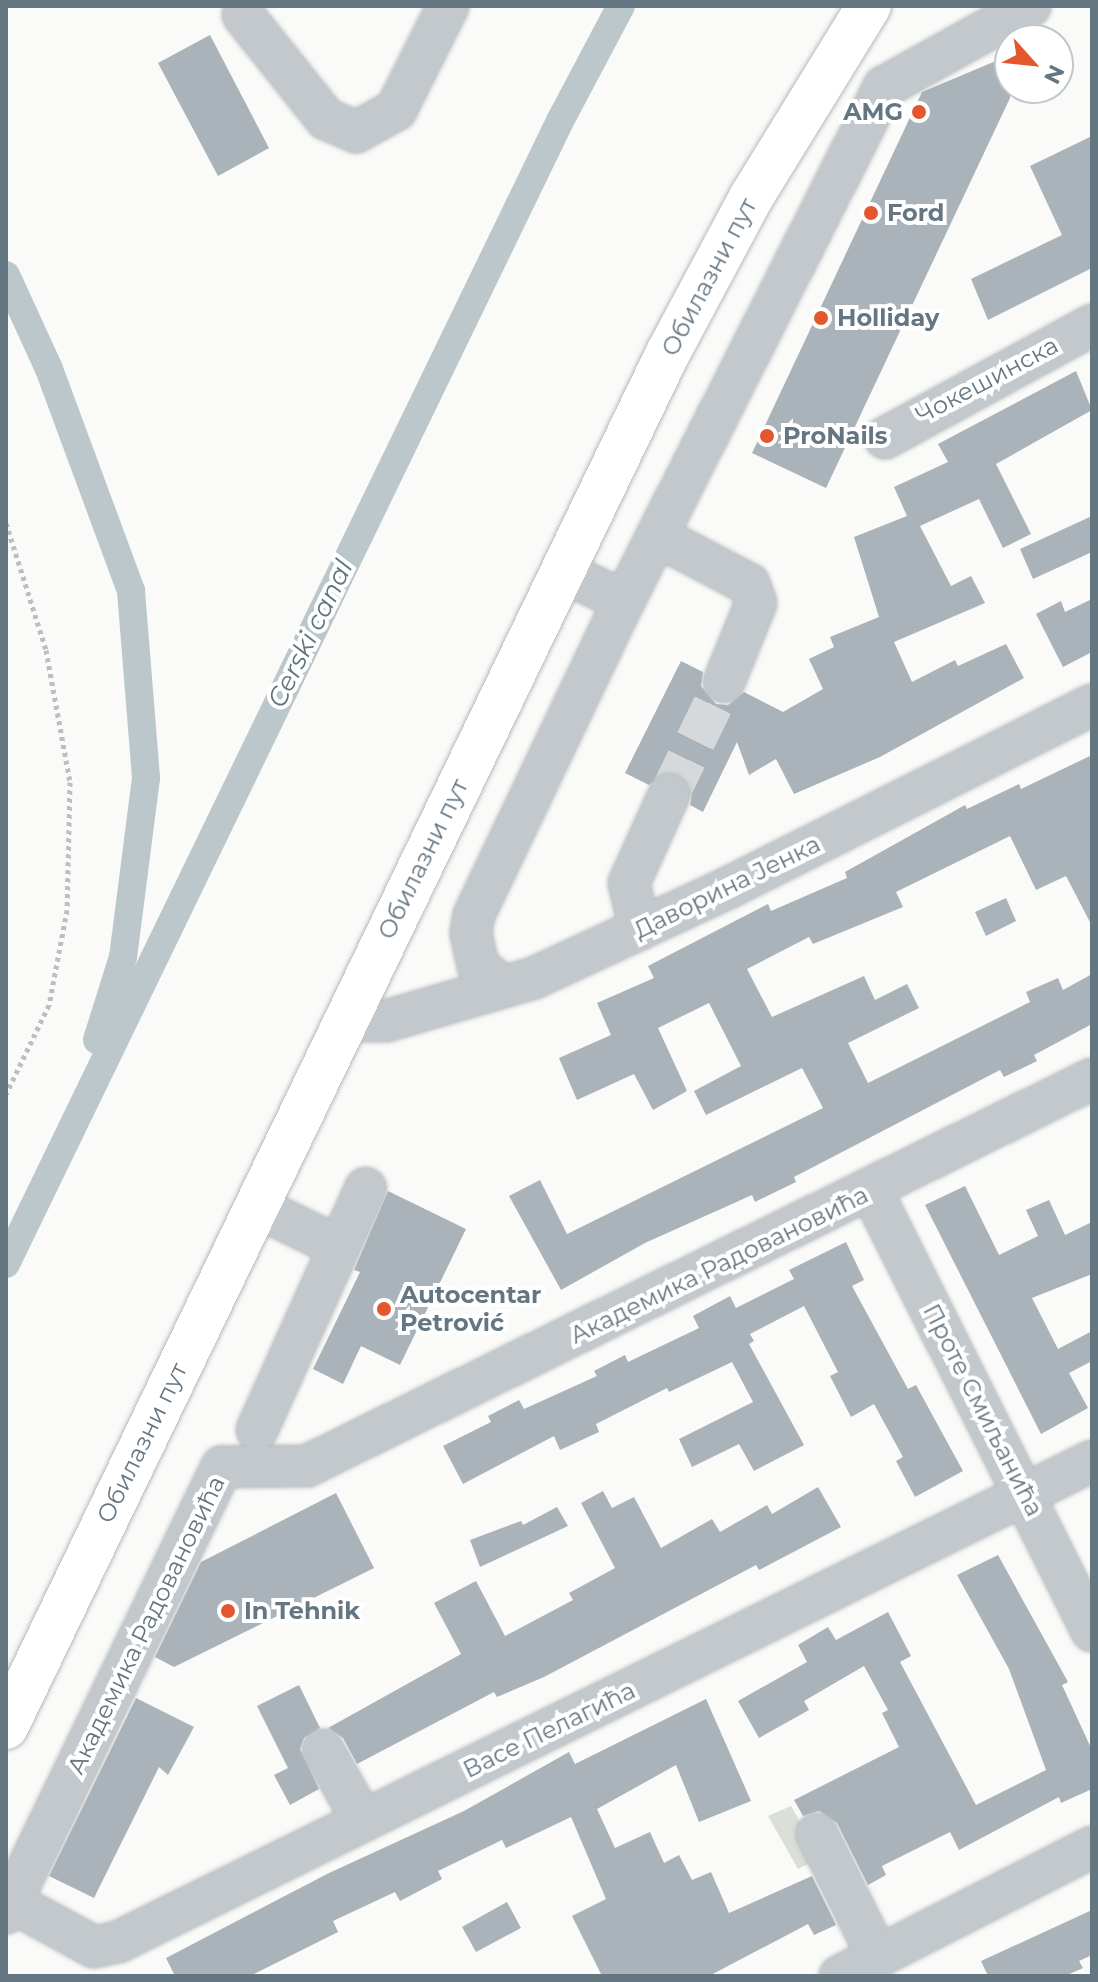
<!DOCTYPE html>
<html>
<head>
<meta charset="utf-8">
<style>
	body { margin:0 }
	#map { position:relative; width:1098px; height:1982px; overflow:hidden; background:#fafaf8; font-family:Montserrat,sans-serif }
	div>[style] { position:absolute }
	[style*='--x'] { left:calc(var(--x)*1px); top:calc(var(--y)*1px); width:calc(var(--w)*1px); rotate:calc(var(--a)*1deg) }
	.green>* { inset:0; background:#dadfd7 }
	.canal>* { height:28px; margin:-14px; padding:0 14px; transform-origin:14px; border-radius:14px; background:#bbc7cb }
	.building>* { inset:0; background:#aab3b9 }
	.minor-tunnel>* { height:40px; margin-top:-20px; transform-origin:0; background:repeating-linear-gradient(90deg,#d5d9db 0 40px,transparent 0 60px) }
	.path>* { height:5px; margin-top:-2.5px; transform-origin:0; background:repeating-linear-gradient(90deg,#bbbfc2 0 4px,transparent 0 8px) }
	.roads { filter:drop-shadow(0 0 2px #b5babe) drop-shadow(0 0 2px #b5babe) }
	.minor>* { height:40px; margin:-20px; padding:0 20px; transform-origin:20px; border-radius:20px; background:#c3c8cc }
	.major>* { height:44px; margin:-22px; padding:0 22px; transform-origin:22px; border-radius:22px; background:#fff }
	.dots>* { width:22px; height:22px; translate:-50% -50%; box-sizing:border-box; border:4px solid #fff; border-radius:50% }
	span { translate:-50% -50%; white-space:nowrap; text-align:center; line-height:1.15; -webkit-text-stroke:8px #fff; paint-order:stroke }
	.poi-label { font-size:24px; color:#657683; font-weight:700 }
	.right { translate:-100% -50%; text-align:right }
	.left { translate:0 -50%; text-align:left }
	.street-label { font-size:24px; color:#657683 }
	.water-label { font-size:26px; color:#60757c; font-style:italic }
	.frame { position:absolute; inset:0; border:8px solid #657683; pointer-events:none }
	.north { position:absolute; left:994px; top:24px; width:80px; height:80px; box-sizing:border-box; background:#fff; border:2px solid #c1c8cd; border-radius:50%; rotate:117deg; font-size:22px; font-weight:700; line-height:32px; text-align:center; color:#657683 }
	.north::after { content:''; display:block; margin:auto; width:28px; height:36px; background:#e4572e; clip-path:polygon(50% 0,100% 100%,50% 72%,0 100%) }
</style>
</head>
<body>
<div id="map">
	<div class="green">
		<i style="clip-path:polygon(791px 1806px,821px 1858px,798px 1869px,768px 1816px)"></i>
	</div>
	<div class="canal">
		<i style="--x:6;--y:275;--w:103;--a:65.4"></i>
		<i style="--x:49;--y:369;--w:237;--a:69.7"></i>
		<i style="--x:131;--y:591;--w:188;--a:85.4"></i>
		<i style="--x:146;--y:778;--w:180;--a:97.3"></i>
		<i style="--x:123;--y:957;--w:87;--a:107.4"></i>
		<i style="--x:6;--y:1264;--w:1270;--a:-64.14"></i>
		<i style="--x:560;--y:121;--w:130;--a:-62.1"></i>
	</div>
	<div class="building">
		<i style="clip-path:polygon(210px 35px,269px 148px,218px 176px,158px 63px)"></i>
		<i style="clip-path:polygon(1010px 55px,1010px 98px,826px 488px,752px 453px,922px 92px)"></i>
		<i style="clip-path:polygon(1092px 136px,1092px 268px,988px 320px,971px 279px,1062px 235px,1030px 166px)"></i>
		<i style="clip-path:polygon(1076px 371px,1092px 410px,996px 464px,1031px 534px,1003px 548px,979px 499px,920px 526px,951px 586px,971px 576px,985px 603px,894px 642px,912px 682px,955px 660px,958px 666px,1006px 644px,1024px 678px,880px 757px,794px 794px,776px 759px,749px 775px,737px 742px,703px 812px,690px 805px,692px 792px,679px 774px,666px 772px,649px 785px,625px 773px,681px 661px,703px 672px,701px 686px,716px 704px,728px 705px,744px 692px,783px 712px,823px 689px,809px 659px,834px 647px,830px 637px,879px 617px,854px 537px,907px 516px,894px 487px,948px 462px,938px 444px)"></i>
		<i style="clip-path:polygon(1092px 516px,1092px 552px,1033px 579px,1020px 549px)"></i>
		<i style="clip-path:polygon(1092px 599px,1092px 652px,1063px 667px,1036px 614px,1061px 601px,1065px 612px)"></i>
		<i style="clip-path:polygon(1092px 755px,1092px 926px,1066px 876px,1036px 890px,1010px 836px,896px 892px,903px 907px,813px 944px,809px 937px,747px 969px,772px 1017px,864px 976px,875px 1000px,907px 984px,919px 1008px,848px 1043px,868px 1083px,1030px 1002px,1026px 992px,1058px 978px,1063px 990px,1092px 974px,1092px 1024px,1034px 1055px,1037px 1061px,1004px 1077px,1000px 1070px,794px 1177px,796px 1182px,755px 1202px,752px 1195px,645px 1243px,561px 1290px,509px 1196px,540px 1180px,567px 1234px,823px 1108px,802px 1068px,706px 1115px,694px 1091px,741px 1066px,709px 1003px,658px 1028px,687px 1091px,653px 1110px,634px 1074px,577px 1100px,559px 1058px,611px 1035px,597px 1003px,654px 978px,648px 966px,768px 904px,771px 911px,847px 878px,845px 872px,965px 805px,967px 809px,1019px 784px,1021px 789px)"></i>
		<i style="clip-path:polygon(1006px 898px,1016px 921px,986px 936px,975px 912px)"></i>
		<i style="clip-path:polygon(965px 1186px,999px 1255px,1038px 1236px,1026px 1210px,1049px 1200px,1065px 1235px,1092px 1222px,1092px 1274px,1032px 1298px,1058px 1349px,1092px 1331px,1092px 1361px,1069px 1373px,1088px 1408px,1041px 1434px,925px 1205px)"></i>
		<i style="clip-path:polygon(388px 1191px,466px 1229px,400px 1365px,361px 1346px,343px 1384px,313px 1369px,360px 1272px,354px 1270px)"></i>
		<i style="clip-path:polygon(846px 1242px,864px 1280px,852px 1286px,908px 1389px,916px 1385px,963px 1471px,915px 1497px,896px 1461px,903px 1457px,874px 1404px,851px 1417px,830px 1376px,838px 1372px,804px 1306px,750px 1334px,754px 1341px,749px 1344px,804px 1445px,754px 1471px,739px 1444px,692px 1467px,679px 1439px,753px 1402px,732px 1362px,669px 1392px,667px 1388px,596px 1424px,599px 1432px,560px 1450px,554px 1436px,463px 1484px,443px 1446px,491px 1422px,488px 1416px,519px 1400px,524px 1409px,597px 1376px,594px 1371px,625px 1355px,628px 1362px,699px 1328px,693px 1316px,730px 1296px,736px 1308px,794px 1279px,789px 1270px)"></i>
		<i style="clip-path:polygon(818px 1487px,841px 1527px,759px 1570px,756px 1565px,544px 1677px,497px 1697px,494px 1692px,357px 1764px,343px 1738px,328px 1728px,461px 1654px,434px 1603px,476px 1581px,505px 1636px,573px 1600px,569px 1593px,615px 1568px,581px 1503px,603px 1491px,612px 1508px,634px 1497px,661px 1548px,712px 1519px,720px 1532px,767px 1505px,772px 1514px)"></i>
		<i style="clip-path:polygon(336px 1493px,374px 1568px,174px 1667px,155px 1657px,201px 1562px)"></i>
		<i style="clip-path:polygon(557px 1507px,568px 1526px,480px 1567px,470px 1540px,521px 1521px,523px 1525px)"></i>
		<i style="clip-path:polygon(998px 1555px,1068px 1682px,1062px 1685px,1092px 1750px,1092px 1789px,1061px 1803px,1059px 1797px,959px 1850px,950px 1832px,882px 1866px,886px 1875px,868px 1885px,837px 1823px,819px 1811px,803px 1816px,794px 1800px,899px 1747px,882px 1713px,888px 1710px,864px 1666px,804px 1701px,809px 1710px,759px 1738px,738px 1701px,807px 1662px,798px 1645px,828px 1627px,836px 1640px,888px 1612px,911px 1656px,900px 1662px,976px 1805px,1046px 1770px,1009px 1669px,957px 1575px)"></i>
		<i style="clip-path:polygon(299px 1685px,320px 1728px,304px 1738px,300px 1749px,319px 1789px,290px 1805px,274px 1775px,288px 1768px,257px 1706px)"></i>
		<i style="clip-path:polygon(136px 1698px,194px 1727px,168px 1775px,159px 1767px,94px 1898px,49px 1876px)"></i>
		<i style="clip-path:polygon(706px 1699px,751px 1801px,699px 1822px,676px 1765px,597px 1809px,615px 1848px,650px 1832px,664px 1863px,679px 1855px,692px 1880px,711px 1872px,729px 1913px,812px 1876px,836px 1925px,814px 1935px,808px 1924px,709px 1976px,602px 1976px,572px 1916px,606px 1899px,571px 1817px,506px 1848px,502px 1840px,438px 1871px,442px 1879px,400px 1901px,395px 1892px,333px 1921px,338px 1932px,250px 1976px,175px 1976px,166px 1958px,329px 1873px,464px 1811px,569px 1752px,575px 1764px)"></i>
		<i style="clip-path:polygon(507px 1902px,521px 1928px,476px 1952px,462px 1927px)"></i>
		<i style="clip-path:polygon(1092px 1910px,1092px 1955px,1079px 1961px,1083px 1968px,1065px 1976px,988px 1976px,981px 1961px)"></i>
	</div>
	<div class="minor-tunnel">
		<i style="--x:669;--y:795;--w:126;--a:-64"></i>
	</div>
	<div class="path">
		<i style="--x:6;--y:523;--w:133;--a:72.5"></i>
		<i style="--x:46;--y:650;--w:134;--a:79.7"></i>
		<i style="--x:70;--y:782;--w:128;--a:91.3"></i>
		<i style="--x:67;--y:910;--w:97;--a:100.7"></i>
		<i style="--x:49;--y:1005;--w:99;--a:115.8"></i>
	</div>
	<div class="roads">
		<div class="minor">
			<i style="--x:243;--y:15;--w:133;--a:51.4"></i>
			<i style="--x:326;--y:119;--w:33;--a:23"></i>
			<i style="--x:356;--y:132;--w:46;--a:-28.8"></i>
			<i style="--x:396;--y:110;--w:116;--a:-63.4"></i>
			<i style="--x:885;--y:438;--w:236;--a:-28.6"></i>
			<i style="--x:657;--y:536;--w:104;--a:27.6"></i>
			<i style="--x:749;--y:584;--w:20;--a:70"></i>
			<i style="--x:756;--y:603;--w:85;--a:112.1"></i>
			<i style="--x:561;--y:571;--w:70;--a:25.5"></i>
			<i style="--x:624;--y:601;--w:576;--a:-63.17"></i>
			<i style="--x:884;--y:87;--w:167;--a:-29"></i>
			<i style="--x:640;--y:929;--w:47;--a:-103.4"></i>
			<i style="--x:629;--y:883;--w:97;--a:-65.6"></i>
			<i style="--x:502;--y:986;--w:31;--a:-140"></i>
			<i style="--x:478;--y:966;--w:34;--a:-102"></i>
			<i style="--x:471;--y:933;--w:18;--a:-81"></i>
			<i style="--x:474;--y:915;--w:348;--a:-64.5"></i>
			<i style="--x:346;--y:1021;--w:40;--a:0"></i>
			<i style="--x:386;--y:1021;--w:154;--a:-16.2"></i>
			<i style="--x:534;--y:978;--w:216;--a:-24.9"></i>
			<i style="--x:730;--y:887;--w:405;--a:-26.7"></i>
			<i style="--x:871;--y:1190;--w:493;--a:63.4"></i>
			<i style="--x:255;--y:1206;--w:93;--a:26"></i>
			<i style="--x:257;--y:1430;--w:265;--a:-65.8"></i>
			<i style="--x:323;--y:1750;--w:81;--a:60.6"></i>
			<i style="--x:817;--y:1834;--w:137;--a:63.6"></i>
			<i style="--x:6;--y:1899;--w:100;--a:28.6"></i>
			<i style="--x:94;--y:1947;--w:25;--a:-12"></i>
			<i style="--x:118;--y:1942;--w:1086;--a:-26.28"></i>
			<i style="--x:6;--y:1913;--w:496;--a:-64.2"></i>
			<i style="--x:222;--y:1467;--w:85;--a:-0.7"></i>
			<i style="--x:307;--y:1466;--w:875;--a:-26.24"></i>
			<i style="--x:840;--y:1976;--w:283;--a:-27.1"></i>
		</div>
		<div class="major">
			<i style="--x:6;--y:1727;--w:1525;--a:-64.28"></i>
			<i style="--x:668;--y:353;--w:178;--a:-61.9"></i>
			<i style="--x:752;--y:196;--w:223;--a:-58.4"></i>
		</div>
	</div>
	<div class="dots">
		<i style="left:919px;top:112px;background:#e4572e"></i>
		<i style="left:871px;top:213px;background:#e4572e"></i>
		<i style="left:821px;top:318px;background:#e4572e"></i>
		<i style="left:767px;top:436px;background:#e4572e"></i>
		<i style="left:384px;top:1309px;background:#e4572e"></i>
		<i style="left:228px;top:1611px;background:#e4572e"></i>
	</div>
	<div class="poi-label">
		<span class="right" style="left:903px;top:112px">AMG</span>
		<span class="left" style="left:887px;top:213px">Ford</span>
		<span class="left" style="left:837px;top:318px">Holliday</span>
		<span class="left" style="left:783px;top:436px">ProNails</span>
		<span class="left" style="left:400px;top:1309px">Autocentar<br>Petrović</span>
		<span class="left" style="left:244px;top:1611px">In Tehnik</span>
	</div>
	<div class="street-label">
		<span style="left:709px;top:277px;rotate:-62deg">Обилазни пут</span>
		<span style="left:987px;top:380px;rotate:-28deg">Чокешинска</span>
		<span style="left:423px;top:859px;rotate:-64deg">Обилазни пут</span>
		<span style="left:727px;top:887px;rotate:-26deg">Даворина Јенка</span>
		<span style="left:719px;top:1265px;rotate:-26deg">Академика Радовановића</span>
		<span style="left:983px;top:1410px;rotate:63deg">Проте Смиљанића</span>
		<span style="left:142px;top:1443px;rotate:-64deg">Обилазни пут</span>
		<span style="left:146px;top:1625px;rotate:-64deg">Академика Радовановића</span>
		<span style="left:549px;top:1730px;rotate:-26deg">Васе Пелагића</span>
	</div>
	<div class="water-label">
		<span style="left:311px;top:634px;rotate:-64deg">Cerski canal</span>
	</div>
	<div class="frame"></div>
	<div class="north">N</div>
</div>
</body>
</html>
